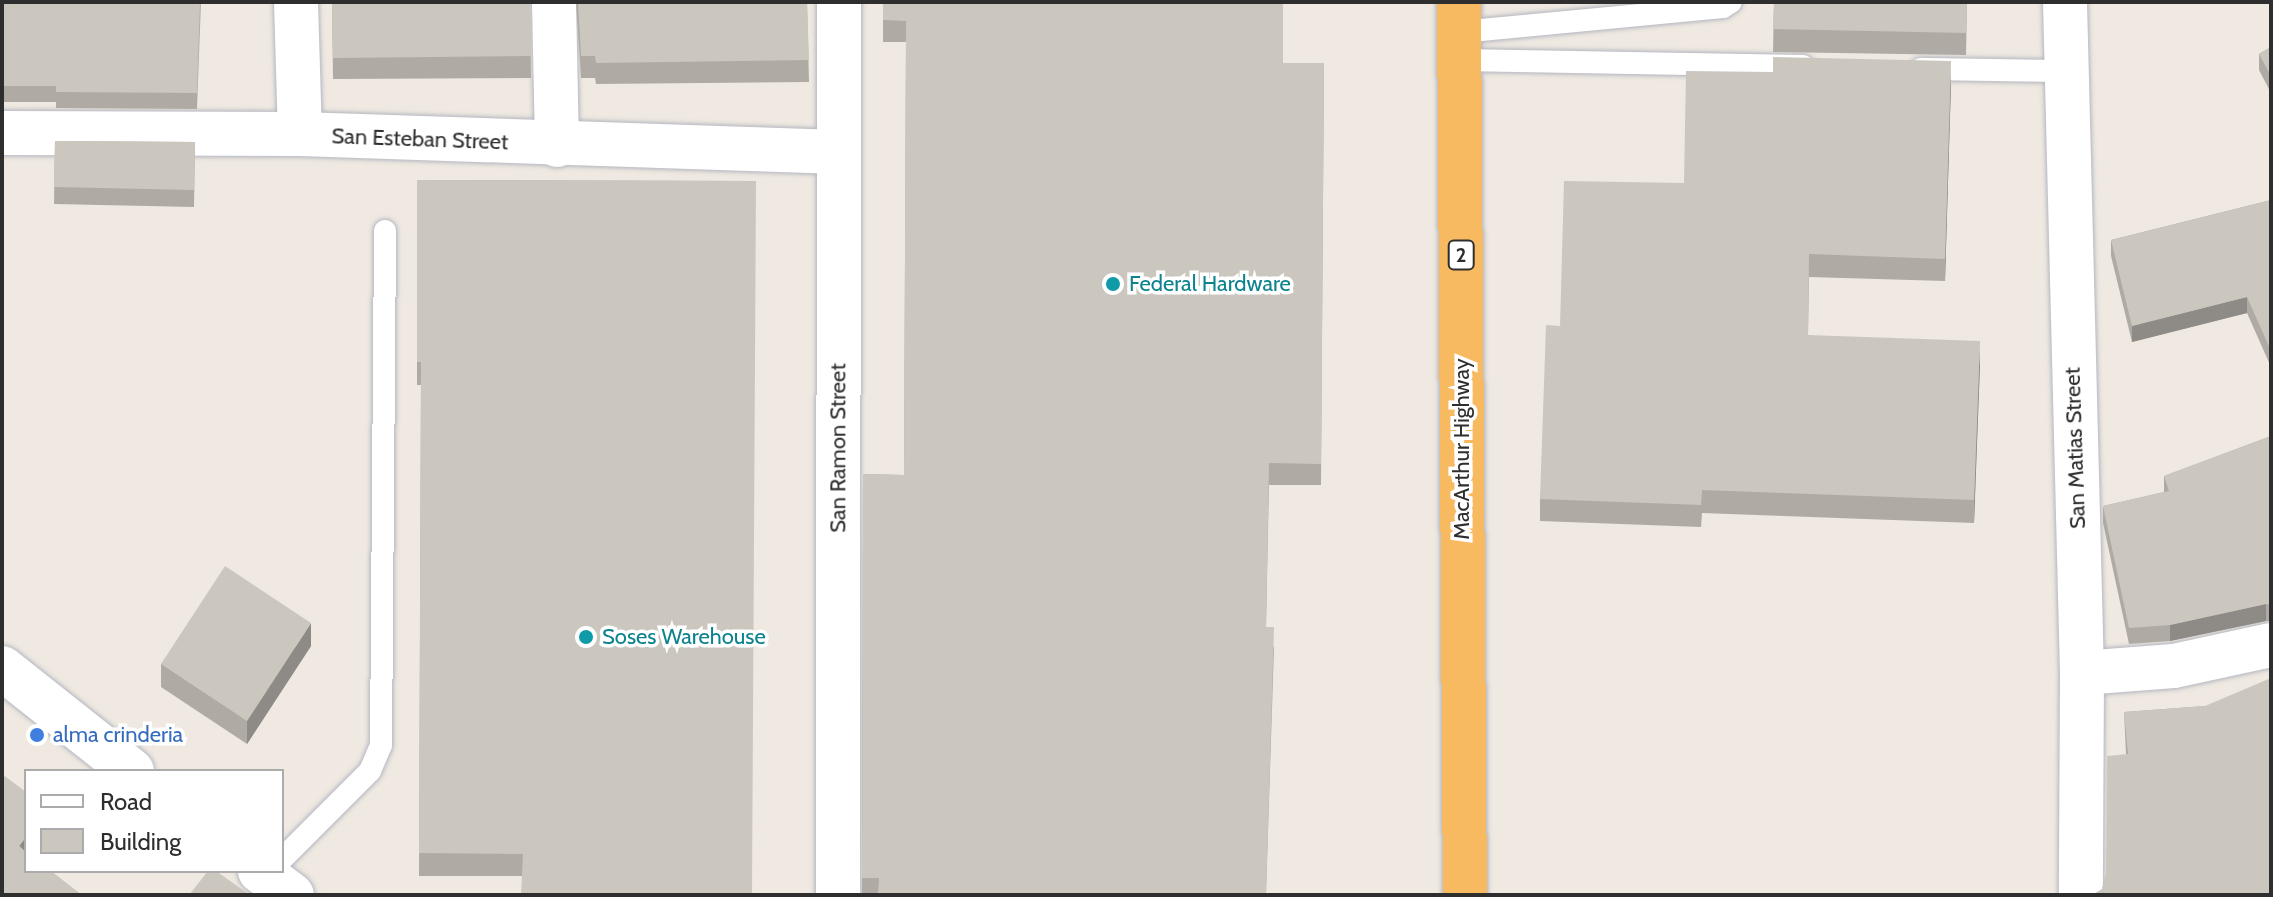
<!DOCTYPE html>
<html>
<head>
<meta charset="utf-8">
<style>
	body { margin:0 }
	#map { position:relative; width:2273px; height:897px; overflow:hidden; background:#efe9e1; font-family:Cabin,sans-serif }
	div>[style] { position:absolute }
	[style*='--x'] { left:calc(var(--x)*1px); top:calc(var(--y)*1px); width:calc(var(--w)*1px); rotate:calc(var(--a)*1deg) }
	.roads { filter:drop-shadow(0 0 2px #b4b7c1) drop-shadow(0 0 2px #b4b7c1) }
	.service>* { height:22px; margin:-11px; padding:0 11px; transform-origin:11px; border-radius:11px; background:#fff }
	.minor>* { height:44px; margin:-22px; padding:0 22px; transform-origin:22px; border-radius:22px; background:#fff }
	.trunk>* { height:44px; margin:-22px; padding:0 22px; transform-origin:22px; border-radius:22px; background:#f8ba60 }
	.wall>* { inset:0; background:#afaba4 }
	.shaded-wall>* { inset:0; background:#8e8b86 }
	.building>* { inset:0; background:#cbc7bf }
	.dots>* { width:22px; height:22px; translate:-50% -50%; box-sizing:border-box; border:4px solid #fff; border-radius:50% }
	span { translate:-50% -50%; white-space:nowrap; text-align:center; line-height:1.15; -webkit-text-stroke:7px #fff; paint-order:stroke }
	.shield-label span { padding:2px 6px; background:#fff; border:2px solid; border-radius:6px; -webkit-text-stroke-width:0 }
	.shield-label { font-size:20px; color:#2e2e2e; font-weight:700 }
	.street-label { font-size:22px; color:#2e2e2e }
	.culture-label { font-size:22px; color:#0d838f }
	.left { translate:0 -50%; text-align:left }
	.shop-label { font-size:22px; color:#366cbe }
	.frame { position:absolute; inset:0; border:4px solid #2e2e2e; pointer-events:none }
	.legend { position:absolute; left:24px; top:769px; width:260px; height:104px; box-sizing:border-box; background:#fff; border:2px solid #ababab; margin:0; padding:10px 14px; list-style:none; font-size:24px; color:#2e2e2e }
	.legend li { display:flex; align-items:center; gap:16px; height:40px }
	.legend b { width:40px; border:2px solid #ababab }
</style>
</head>
<body>
<div id="map">
	<div class="roads">
		<div class="service">
			<i style="--x:1460;--y:32;--w:264;--a:-5.4"></i>
			<i style="--x:1723;--y:7;--w:9;--a:-32"></i>
			<i style="--x:1460;--y:60;--w:343;--a:1"></i>
			<i style="--x:1921;--y:69;--w:143;--a:0.8"></i>
			<i style="--x:282;--y:859;--w:124;--a:-45"></i>
			<i style="--x:370;--y:771;--w:28;--a:-67"></i>
			<i style="--x:381;--y:745;--w:514;--a:-89.55"></i>
		</div>
		<div class="minor">
			<i style="--x:296;--y:2;--w:132;--a:88.3"></i>
			<i style="--x:554;--y:2;--w:143;--a:88.8"></i>
			<i style="--x:2065;--y:2;--w:671;--a:88.55"></i>
			<i style="--x:2082;--y:673;--w:222;--a:90.3"></i>
			<i style="--x:2;--y:133;--w:298;--a:0.2"></i>
			<i style="--x:300;--y:134;--w:539;--a:1.91"></i>
			<i style="--x:2;--y:668;--w:166;--a:38.4"></i>
			<i style="--x:2082;--y:673;--w:92;--a:-4.4"></i>
			<i style="--x:2174;--y:666;--w:99;--a:-12.2"></i>
			<i style="--x:260;--y:871;--w:40;--a:37"></i>
			<i style="--x:838;--y:895;--w:893;--a:-89.94"></i>
		</div>
		<div class="trunk">
			<i style="--x:1459;--y:2;--w:893;--a:89.62"></i>
		</div>
	</div>
	<div class="wall">
		<i style="clip-path:polygon(2px 2px,201px 2px,197px 109px,56px 108px,56px 102px,2px 102px)"></i>
		<i style="clip-path:polygon(332px 2px,530px 2px,531px 78px,333px 79px)"></i>
		<i style="clip-path:polygon(576px 2px,807px 2px,809px 82px,596px 84px,595px 78px,581px 78px)"></i>
		<i style="clip-path:polygon(883px 2px,1283px 63px,1324px 63px,1321px 485px,1269px 485px,1266px 627px,1274px 648px,1266px 895px,862px 895px,863px 474px,904px 475px,906px 42px,883px 42px)"></i>
		<i style="clip-path:polygon(1774px 2px,1967px 2px,1966px 55px,1773px 52px)"></i>
		<i style="clip-path:polygon(2271px 47px,2271px 93px,2259px 70px,2259px 54px)"></i>
		<i style="clip-path:polygon(1773px 72px,1951px 83px,1945px 281px,1809px 277px,1808px 335px,1980px 364px,1974px 523px,1702px 513px,1701px 527px,1540px 521px,1540px 499px,1560px 326px,1684px 183px)"></i>
		<i style="clip-path:polygon(55px 141px,195px 142px,194px 207px,54px 204px)"></i>
		<i style="clip-path:polygon(417px 180px,756px 181px,522px 876px,419px 876px,421px 385px,417px 385px)"></i>
		<i style="clip-path:polygon(2271px 200px,2271px 367px,2247px 313px,2132px 342px,2111px 256px,2111px 240px)"></i>
		<i style="clip-path:polygon(2271px 436px,2271px 621px,2266px 621px,2170px 641px,2129px 644px,2103px 523px,2103px 506px,2164px 492px,2164px 476px)"></i>
		<i style="clip-path:polygon(311px 646px,247px 744px,161px 687px,161px 664px)"></i>
		<i style="clip-path:polygon(2205px 706px,2102px 889px,2106px 875px,2126px 754px,2124px 712px)"></i>
	</div>
	<div class="shaded-wall">
		<i style="clip-path:polygon(1951px 61px,1951px 83px,1945px 281px,1945px 259px)"></i>
		<i style="clip-path:polygon(2247px 297px,2247px 313px,2132px 342px,2132px 326px)"></i>
		<i style="clip-path:polygon(1980px 341px,1980px 364px,1974px 523px,1974px 500px)"></i>
		<i style="clip-path:polygon(2266px 604px,2266px 621px,2170px 641px,2170px 625px)"></i>
		<i style="clip-path:polygon(311px 623px,311px 646px,247px 744px,247px 721px)"></i>
		<i style="clip-path:polygon(26px 837px,26px 853px,19px 846px)"></i>
	</div>
	<div class="building">
		<i style="clip-path:polygon(2px 2px,200px 2px,197px 93px,56px 92px,56px 86px,2px 86px)"></i>
		<i style="clip-path:polygon(332px 2px,530px 2px,531px 56px,333px 58px)"></i>
		<i style="clip-path:polygon(578px 2px,807px 2px,809px 60px,596px 63px,595px 56px,581px 56px)"></i>
		<i style="clip-path:polygon(883px 2px,1283px 2px,1283px 63px,1324px 63px,1321px 464px,1269px 463px,1266px 627px,1274px 627px,1266px 895px,878px 895px,879px 878px,862px 878px,863px 474px,904px 475px,906px 21px,883px 20px)"></i>
		<i style="clip-path:polygon(1774px 2px,1967px 2px,1966px 33px,1773px 29px)"></i>
		<i style="clip-path:polygon(2271px 47px,2271px 76px,2259px 54px)"></i>
		<i style="clip-path:polygon(1773px 57px,1951px 61px,1945px 259px,1809px 254px,1808px 335px,1980px 341px,1974px 500px,1702px 490px,1701px 505px,1540px 499px,1546px 325px,1560px 326px,1564px 181px,1684px 183px,1686px 71px,1773px 72px)"></i>
		<i style="clip-path:polygon(55px 141px,195px 142px,194px 190px,54px 187px)"></i>
		<i style="clip-path:polygon(417px 180px,756px 181px,752px 895px,521px 895px,523px 854px,419px 853px,421px 362px,417px 362px)"></i>
		<i style="clip-path:polygon(2271px 200px,2271px 351px,2247px 297px,2132px 326px,2111px 240px)"></i>
		<i style="clip-path:polygon(2271px 436px,2271px 605px,2266px 604px,2170px 625px,2129px 628px,2103px 506px,2169px 491px,2164px 476px)"></i>
		<i style="clip-path:polygon(225px 566px,311px 623px,247px 721px,161px 664px)"></i>
		<i style="clip-path:polygon(2271px 678px,2271px 895px,2092px 895px,2102px 889px,2106px 875px,2107px 756px,2128px 754px,2124px 712px,2205px 706px)"></i>
		<i style="clip-path:polygon(2px 774px,26px 792px,26px 837px,19px 846px,26px 852px,26px 871px,51px 871px,82px 895px,2px 895px)"></i>
		<i style="clip-path:polygon(208px 871px,216px 871px,250px 895px,189px 895px)"></i>
	</div>
	<div class="dots">
		<i style="left:1113px;top:284px;background:#0f9aa8"></i>
		<i style="left:586px;top:637px;background:#0f9aa8"></i>
		<i style="left:37px;top:735px;background:#3f7fe0"></i>
	</div>
	<div class="shield-label">
		<span style="left:1461px;top:255px">2</span>
	</div>
	<div class="street-label">
		<span style="left:420px;top:139px;rotate:2deg">San Esteban Street</span>
		<span style="left:838px;top:448px;rotate:-90deg">San Ramon Street</span>
		<span style="left:2075px;top:448px;rotate:-92deg">San Matias Street</span>
		<span style="left:1462px;top:449px;rotate:-90deg">MacArthur Highway</span>
	</div>
	<div class="culture-label">
		<span class="left" style="left:1129px;top:284px">Federal Hardware</span>
		<span class="left" style="left:602px;top:637px">Soses Warehouse</span>
	</div>
	<div class="shop-label">
		<span class="left" style="left:53px;top:735px">alma crinderia</span>
	</div>
	<div class="frame"></div>
	<ul class="legend">
	<li><b style="height:10px;background:#fff"></b>Road</li>
	<li><b style="height:22px;background:#cbc7bf"></b>Building</li>
	</ul>
</div>
</body>
</html>
